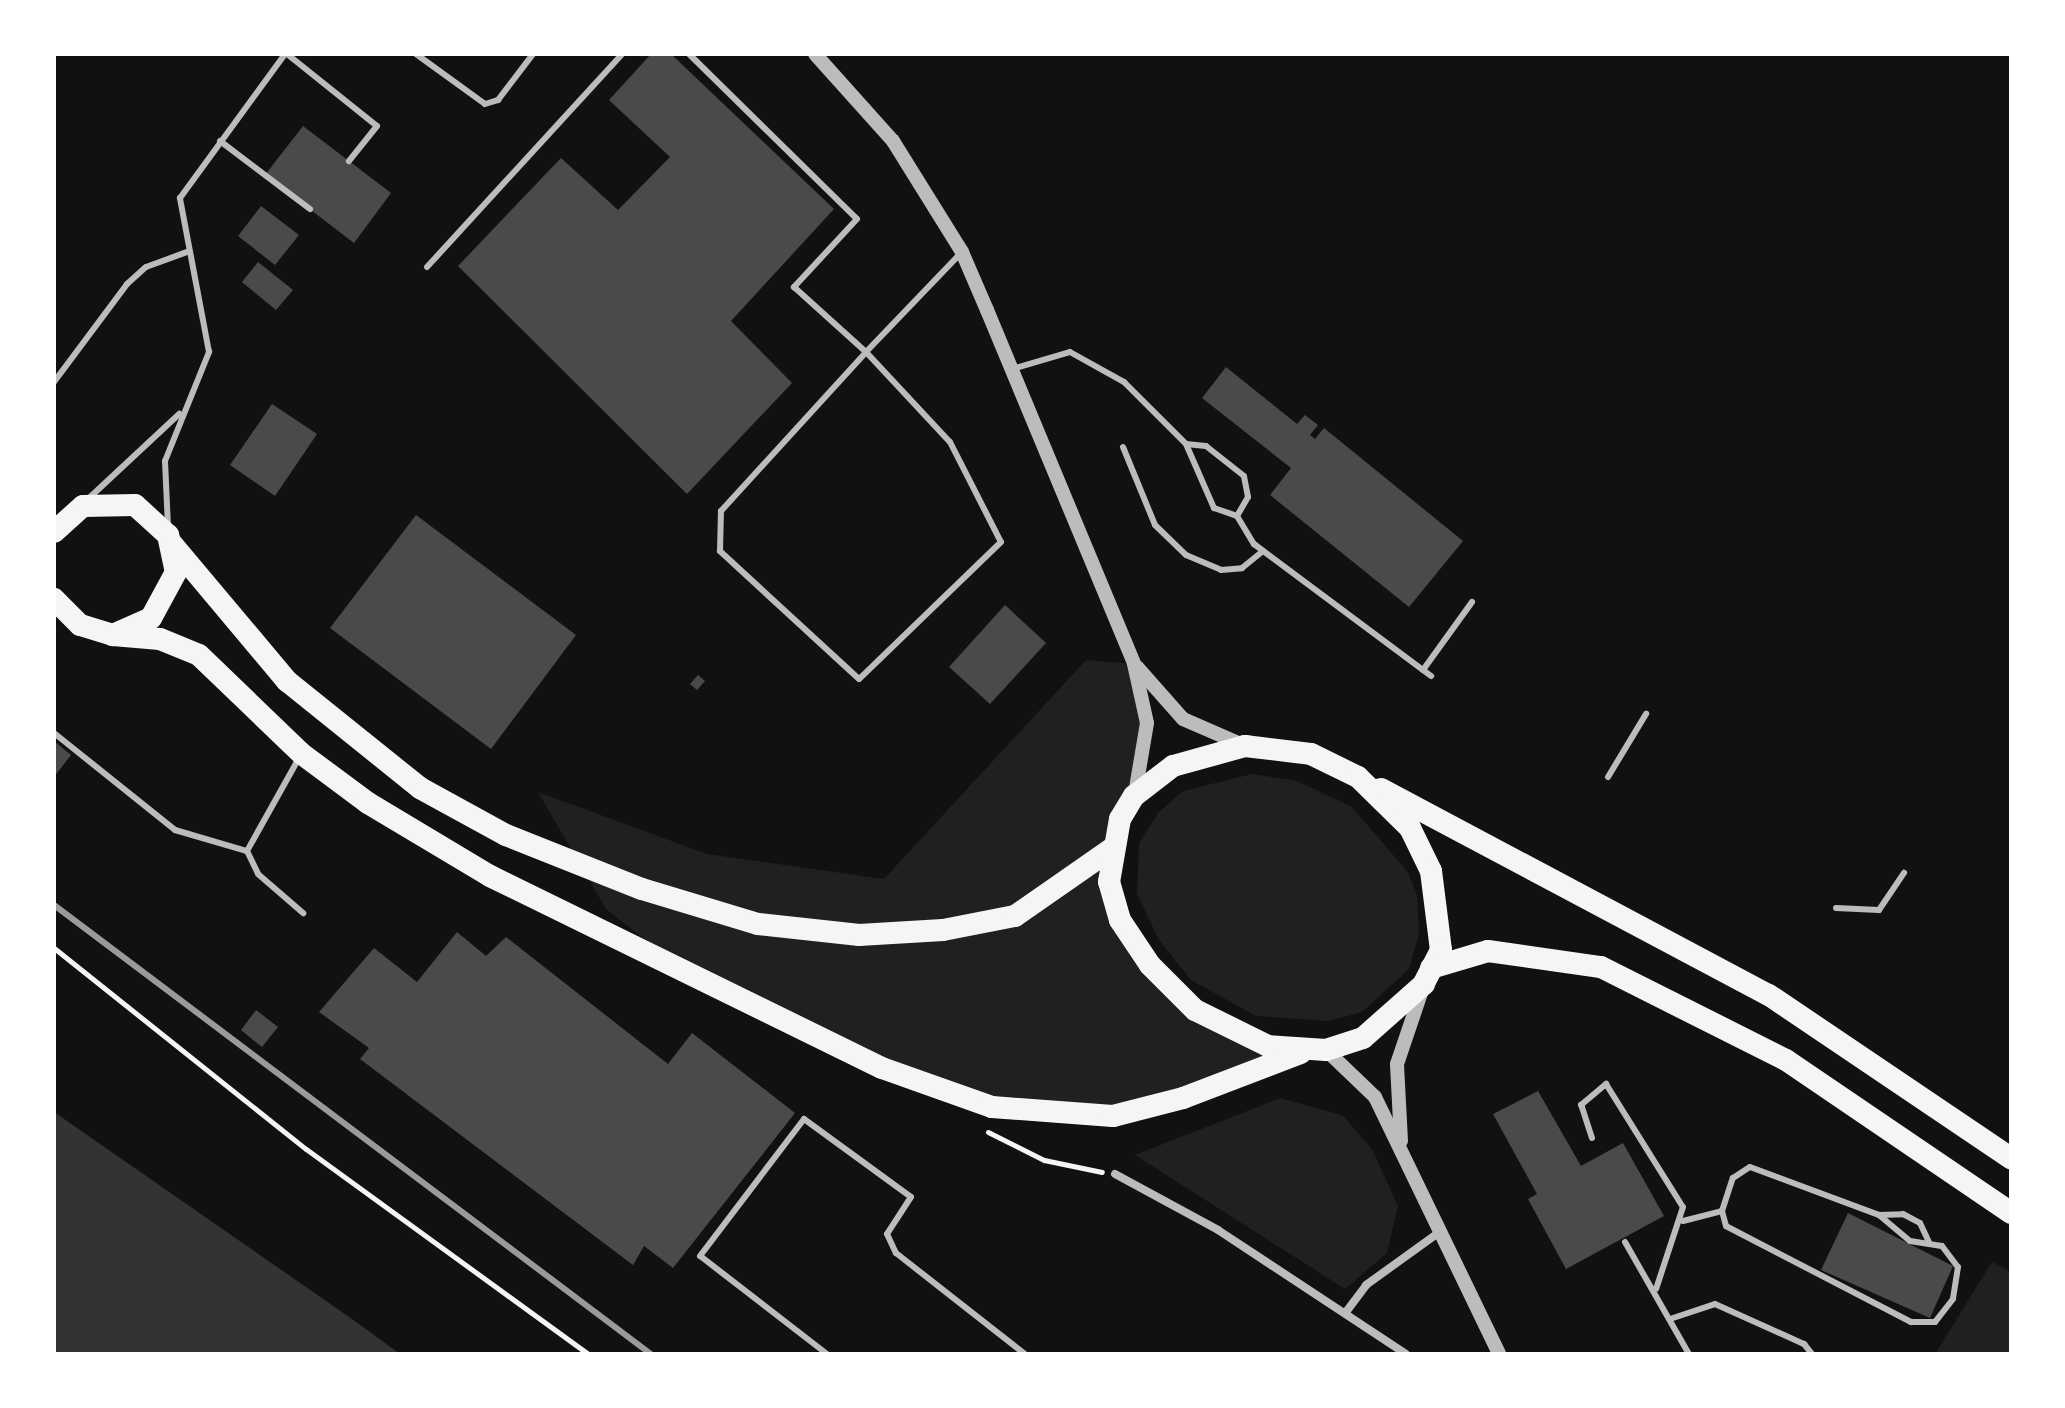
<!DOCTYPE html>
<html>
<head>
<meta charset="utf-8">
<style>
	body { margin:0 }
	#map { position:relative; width:2065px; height:1408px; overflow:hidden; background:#111; font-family:"Zilla Slab",serif }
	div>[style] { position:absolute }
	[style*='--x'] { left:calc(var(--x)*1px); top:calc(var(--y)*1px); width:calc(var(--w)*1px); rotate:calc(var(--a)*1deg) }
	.green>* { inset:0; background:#202020 }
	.water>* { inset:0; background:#333 }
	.building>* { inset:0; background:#4a4a4a }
	.path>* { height:5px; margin:-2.5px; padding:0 2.5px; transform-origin:2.5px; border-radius:2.5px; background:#f5f5f5 }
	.service>* { height:6px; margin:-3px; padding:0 3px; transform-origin:3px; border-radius:3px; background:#bcbcbc }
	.minor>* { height:8px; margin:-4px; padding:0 4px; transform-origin:4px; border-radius:4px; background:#bcbcbc }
	.tertiary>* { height:14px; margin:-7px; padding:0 7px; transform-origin:7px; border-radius:7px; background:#bcbcbc }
	.trunk>* { height:22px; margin:-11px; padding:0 11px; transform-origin:11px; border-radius:11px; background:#f5f5f5 }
	.rail>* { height:6px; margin:-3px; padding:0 3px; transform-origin:3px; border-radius:3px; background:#9a9a9a }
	span { translate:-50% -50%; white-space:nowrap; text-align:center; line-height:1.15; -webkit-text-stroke:7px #fff; paint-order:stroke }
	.frame { position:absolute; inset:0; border:56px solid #fff; pointer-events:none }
</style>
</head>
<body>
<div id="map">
	<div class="green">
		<i style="clip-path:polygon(1086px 660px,1134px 664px,1147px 723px,1120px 819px,1120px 920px,1195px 1010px,1301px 1053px,1113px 1116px,992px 1107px,704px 985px,606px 909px,538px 792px,707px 854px,884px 879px)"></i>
		<i style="clip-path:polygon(1252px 774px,1297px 781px,1352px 807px,1407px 871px,1417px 895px,1419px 934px,1409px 969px,1362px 1012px,1329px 1021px,1256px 1016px,1191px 980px,1159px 940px,1137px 894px,1139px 843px,1158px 813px,1183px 791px)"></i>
		<i style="clip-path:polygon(1280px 1098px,1342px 1115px,1372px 1149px,1398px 1206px,1387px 1253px,1345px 1289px,1135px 1155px)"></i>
		<i style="clip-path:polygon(1992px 1262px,2011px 1272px,2011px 1354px,1935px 1354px)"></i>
	</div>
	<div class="water">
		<i style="clip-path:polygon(54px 1112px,352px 1319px,400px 1354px,54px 1354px)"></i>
	</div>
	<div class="building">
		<i style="clip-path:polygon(651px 54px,671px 54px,834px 209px,731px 321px,792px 383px,687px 494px,458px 266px,561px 158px,618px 210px,670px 157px,609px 100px)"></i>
		<i style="clip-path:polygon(303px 126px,391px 193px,354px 243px,265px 175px)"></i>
		<i style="clip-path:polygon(261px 206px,299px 235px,275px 265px,238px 236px)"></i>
		<i style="clip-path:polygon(258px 262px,293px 290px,276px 310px,242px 282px)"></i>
		<i style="clip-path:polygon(1226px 367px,1297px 424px,1305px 415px,1318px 425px,1310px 435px,1315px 439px,1324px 428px,1463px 541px,1409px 607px,1270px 495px,1291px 468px,1202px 398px)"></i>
		<i style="clip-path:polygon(272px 404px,317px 434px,275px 496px,230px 465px)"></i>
		<i style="clip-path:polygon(416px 515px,576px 635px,491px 749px,330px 628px)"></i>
		<i style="clip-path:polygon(1005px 605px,1046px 643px,990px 704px,949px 667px)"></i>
		<i style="clip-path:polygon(698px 675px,705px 681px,697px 690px,690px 684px)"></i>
		<i style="clip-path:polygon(54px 741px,71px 755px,54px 777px)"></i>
		<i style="clip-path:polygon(457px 932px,486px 956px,506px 937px,668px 1064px,692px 1033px,795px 1113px,673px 1268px,644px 1246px,633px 1265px,360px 1059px,369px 1048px,319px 1012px,374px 948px,417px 982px)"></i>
		<i style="clip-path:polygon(256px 1010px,278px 1027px,262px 1047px,241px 1030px)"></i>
		<i style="clip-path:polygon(1538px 1091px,1581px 1166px,1623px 1143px,1664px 1216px,1566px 1269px,1528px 1199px,1537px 1194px,1493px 1114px)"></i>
		<i style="clip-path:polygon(1848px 1213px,1953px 1266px,1930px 1318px,1821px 1270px)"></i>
	</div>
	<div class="path">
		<i style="--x:54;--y:948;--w:322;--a:38.6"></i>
		<i style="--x:306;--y:1149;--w:349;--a:36"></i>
		<i style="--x:988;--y:1132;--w:63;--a:26.6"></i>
		<i style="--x:1044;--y:1160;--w:59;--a:11.7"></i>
	</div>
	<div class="service">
		<i style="--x:287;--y:54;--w:115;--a:38.7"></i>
		<i style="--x:377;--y:126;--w:45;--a:128.7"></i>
		<i style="--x:416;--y:54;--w:85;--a:35.9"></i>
		<i style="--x:485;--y:104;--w:14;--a:-17"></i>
		<i style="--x:498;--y:100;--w:58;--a:-52.7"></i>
		<i style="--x:689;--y:54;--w:235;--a:44.5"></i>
		<i style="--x:857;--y:219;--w:93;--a:132.8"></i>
		<i style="--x:794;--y:287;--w:97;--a:42.1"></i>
		<i style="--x:866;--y:352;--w:139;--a:-46.2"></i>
		<i style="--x:220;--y:141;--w:113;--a:37.1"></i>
		<i style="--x:427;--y:267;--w:289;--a:-47.5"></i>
		<i style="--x:866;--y:352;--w:123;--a:47"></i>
		<i style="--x:950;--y:442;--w:112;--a:63"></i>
		<i style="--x:1001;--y:542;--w:197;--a:136"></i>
		<i style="--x:859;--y:679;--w:189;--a:-137.4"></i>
		<i style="--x:720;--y:551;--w:40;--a:-88.6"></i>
		<i style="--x:721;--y:511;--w:215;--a:-47.6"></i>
		<i style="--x:1012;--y:369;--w:60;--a:-16.3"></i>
		<i style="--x:1070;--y:352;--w:62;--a:29.1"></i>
		<i style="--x:1124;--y:382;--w:88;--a:45"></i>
		<i style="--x:1186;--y:444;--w:70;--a:66.4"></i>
		<i style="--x:1214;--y:508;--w:24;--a:19"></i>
		<i style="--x:1237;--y:516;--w:22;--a:-60"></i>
		<i style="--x:1248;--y:497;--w:21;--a:-101"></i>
		<i style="--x:1244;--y:476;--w:48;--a:-141.7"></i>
		<i style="--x:1206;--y:446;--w:20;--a:-174"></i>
		<i style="--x:54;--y:382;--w:122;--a:-53.3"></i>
		<i style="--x:127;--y:284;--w:25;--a:-42"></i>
		<i style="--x:146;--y:267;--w:44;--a:-20.1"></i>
		<i style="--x:1123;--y:447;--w:84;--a:67.7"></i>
		<i style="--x:1155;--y:525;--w:43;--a:44.1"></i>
		<i style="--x:1186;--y:555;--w:38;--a:23"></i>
		<i style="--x:1221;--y:570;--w:21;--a:-5"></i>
		<i style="--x:1242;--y:568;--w:27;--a:-39"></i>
		<i style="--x:88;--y:499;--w:125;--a:-43"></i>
		<i style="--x:1237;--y:516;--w:33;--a:59"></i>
		<i style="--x:1254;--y:544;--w:221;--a:36.7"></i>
		<i style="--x:168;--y:527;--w:66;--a:-92.6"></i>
		<i style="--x:165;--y:461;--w:118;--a:-68"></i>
		<i style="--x:209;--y:352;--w:157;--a:-100.7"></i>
		<i style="--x:180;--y:198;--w:178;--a:-53.9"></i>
		<i style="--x:1423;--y:670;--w:84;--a:-54.2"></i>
		<i style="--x:54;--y:733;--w:155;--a:38.7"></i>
		<i style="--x:175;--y:830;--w:75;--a:16.3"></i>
		<i style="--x:299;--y:758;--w:107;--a:119.2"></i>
		<i style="--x:247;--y:851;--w:25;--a:64"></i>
		<i style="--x:258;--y:874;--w:60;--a:40.9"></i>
		<i style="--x:1608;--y:777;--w:74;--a:-58.9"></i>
		<i style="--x:1836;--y:908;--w:43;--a:2.7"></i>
		<i style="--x:1879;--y:910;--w:45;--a:-56"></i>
		<i style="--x:1592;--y:1138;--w:35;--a:-108"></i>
		<i style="--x:1581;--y:1105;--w:33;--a:-40"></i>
		<i style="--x:1606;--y:1084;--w:145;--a:58"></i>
		<i style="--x:1683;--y:1207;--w:86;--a:108.2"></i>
		<i style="--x:1879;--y:1215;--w:40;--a:40"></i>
		<i style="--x:1910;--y:1241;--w:32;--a:9"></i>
		<i style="--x:1942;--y:1246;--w:26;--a:53"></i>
		<i style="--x:1958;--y:1267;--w:32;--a:99"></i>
		<i style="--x:1953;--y:1299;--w:29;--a:128"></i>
		<i style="--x:1935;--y:1322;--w:24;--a:180"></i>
		<i style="--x:1911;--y:1322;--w:208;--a:-152.6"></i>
		<i style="--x:1726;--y:1226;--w:16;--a:-105"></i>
		<i style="--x:1722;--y:1211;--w:35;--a:-72"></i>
		<i style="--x:1733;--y:1178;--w:20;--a:-33"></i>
		<i style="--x:1750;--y:1167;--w:138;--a:20.4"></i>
		<i style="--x:1879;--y:1215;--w:24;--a:-2"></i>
		<i style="--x:1903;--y:1214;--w:19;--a:28"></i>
		<i style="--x:1920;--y:1223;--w:21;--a:65"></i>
		<i style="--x:1683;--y:1221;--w:40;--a:-14.4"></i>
		<i style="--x:1625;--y:1242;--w:129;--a:60.3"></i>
		<i style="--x:1673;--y:1318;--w:44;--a:-18.4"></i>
		<i style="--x:1715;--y:1304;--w:98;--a:24.2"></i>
		<i style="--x:1804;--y:1344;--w:13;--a:51"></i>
		<i style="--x:827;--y:1354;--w:160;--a:-142.3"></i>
		<i style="--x:700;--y:1256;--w:172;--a:-52.8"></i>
		<i style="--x:804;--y:1119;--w:132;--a:36.1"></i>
		<i style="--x:911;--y:1197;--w:44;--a:123"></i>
		<i style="--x:887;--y:1234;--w:21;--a:65"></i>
		<i style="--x:896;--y:1253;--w:164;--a:38.1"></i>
	</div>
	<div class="minor">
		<i style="--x:1115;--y:1174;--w:117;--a:28.5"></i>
		<i style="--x:1218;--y:1230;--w:225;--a:33.4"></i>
		<i style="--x:1346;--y:1312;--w:34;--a:-53"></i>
		<i style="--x:1366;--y:1285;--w:89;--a:-35.8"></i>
	</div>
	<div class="tertiary">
		<i style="--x:815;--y:54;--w:117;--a:48.1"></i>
		<i style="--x:893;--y:141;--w:131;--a:58.1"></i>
		<i style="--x:962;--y:252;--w:63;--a:66.7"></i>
		<i style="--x:987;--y:310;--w:383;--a:67.4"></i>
		<i style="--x:1134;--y:664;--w:60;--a:77.6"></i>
		<i style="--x:1147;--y:723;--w:72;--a:99.6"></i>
		<i style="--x:1137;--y:667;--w:69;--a:48.5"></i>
		<i style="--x:1183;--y:719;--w:65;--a:23.4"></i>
		<i style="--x:1326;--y:1050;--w:68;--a:43.8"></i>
		<i style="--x:1375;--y:1097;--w:285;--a:64.2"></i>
		<i style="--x:1401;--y:1141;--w:77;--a:-93"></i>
		<i style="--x:1397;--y:1064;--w:78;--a:-71.3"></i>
	</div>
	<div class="trunk">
		<i style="--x:54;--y:532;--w:39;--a:-42"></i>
		<i style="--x:83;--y:506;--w:52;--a:-1.1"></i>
		<i style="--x:135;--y:505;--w:45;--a:42.3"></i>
		<i style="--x:168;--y:535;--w:38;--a:78"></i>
		<i style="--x:176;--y:572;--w:52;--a:118.5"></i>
		<i style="--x:151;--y:618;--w:42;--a:155.9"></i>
		<i style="--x:113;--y:635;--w:34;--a:-163"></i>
		<i style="--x:80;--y:625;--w:37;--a:-135"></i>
		<i style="--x:172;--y:544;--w:179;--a:50"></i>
		<i style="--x:287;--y:681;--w:171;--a:38.8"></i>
		<i style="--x:420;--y:788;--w:98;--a:28.7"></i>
		<i style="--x:506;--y:835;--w:146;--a:21.7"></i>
		<i style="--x:642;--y:889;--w:121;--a:16.8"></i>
		<i style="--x:758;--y:924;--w:102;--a:6.2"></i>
		<i style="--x:859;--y:935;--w:84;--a:-3.4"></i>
		<i style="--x:943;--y:930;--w:73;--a:-11"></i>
		<i style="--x:1015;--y:916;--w:119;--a:-34.8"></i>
		<i style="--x:113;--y:635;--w:47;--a:4.9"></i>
		<i style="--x:160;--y:639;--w:42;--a:22.3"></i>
		<i style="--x:199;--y:655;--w:143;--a:43.9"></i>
		<i style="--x:302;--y:754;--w:82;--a:36.6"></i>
		<i style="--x:368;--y:803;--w:142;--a:30.9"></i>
		<i style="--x:490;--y:876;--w:436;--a:26.1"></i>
		<i style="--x:882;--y:1068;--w:117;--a:19.5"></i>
		<i style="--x:992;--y:1107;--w:121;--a:4.3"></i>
		<i style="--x:1113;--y:1116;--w:72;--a:-14.4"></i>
		<i style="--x:1183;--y:1098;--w:126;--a:-20.9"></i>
		<i style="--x:1245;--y:746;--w:66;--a:6.9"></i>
		<i style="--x:1311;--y:754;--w:52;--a:26.1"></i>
		<i style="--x:1358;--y:777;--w:73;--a:44.4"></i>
		<i style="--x:1410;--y:828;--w:48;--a:64"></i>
		<i style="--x:1431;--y:871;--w:80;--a:82.8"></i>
		<i style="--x:1441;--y:950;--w:38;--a:117"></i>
		<i style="--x:1424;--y:984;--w:81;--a:138.5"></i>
		<i style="--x:1363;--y:1038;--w:39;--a:162"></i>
		<i style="--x:1326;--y:1050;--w:58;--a:-176.1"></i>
		<i style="--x:1268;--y:1046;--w:81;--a:-153.7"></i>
		<i style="--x:1195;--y:1010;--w:64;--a:-135"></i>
		<i style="--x:1150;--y:965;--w:54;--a:-123.7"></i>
		<i style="--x:1120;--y:920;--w:40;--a:-106"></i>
		<i style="--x:1109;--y:882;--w:64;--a:-80.1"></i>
		<i style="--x:1120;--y:819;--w:27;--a:-59"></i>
		<i style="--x:1134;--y:796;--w:49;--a:-37.6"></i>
		<i style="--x:1173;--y:766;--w:75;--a:-15.5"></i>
		<i style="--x:1381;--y:789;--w:439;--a:28"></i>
		<i style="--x:1769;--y:995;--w:292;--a:34"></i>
		<i style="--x:1431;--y:968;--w:59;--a:-16.6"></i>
		<i style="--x:1488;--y:951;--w:114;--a:8.1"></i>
		<i style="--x:1601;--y:967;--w:207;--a:26.7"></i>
		<i style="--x:1786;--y:1060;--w:272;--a:34.2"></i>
	</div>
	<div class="rail">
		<i style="--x:54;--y:905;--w:747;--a:36.95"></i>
	</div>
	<div class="frame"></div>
</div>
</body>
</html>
